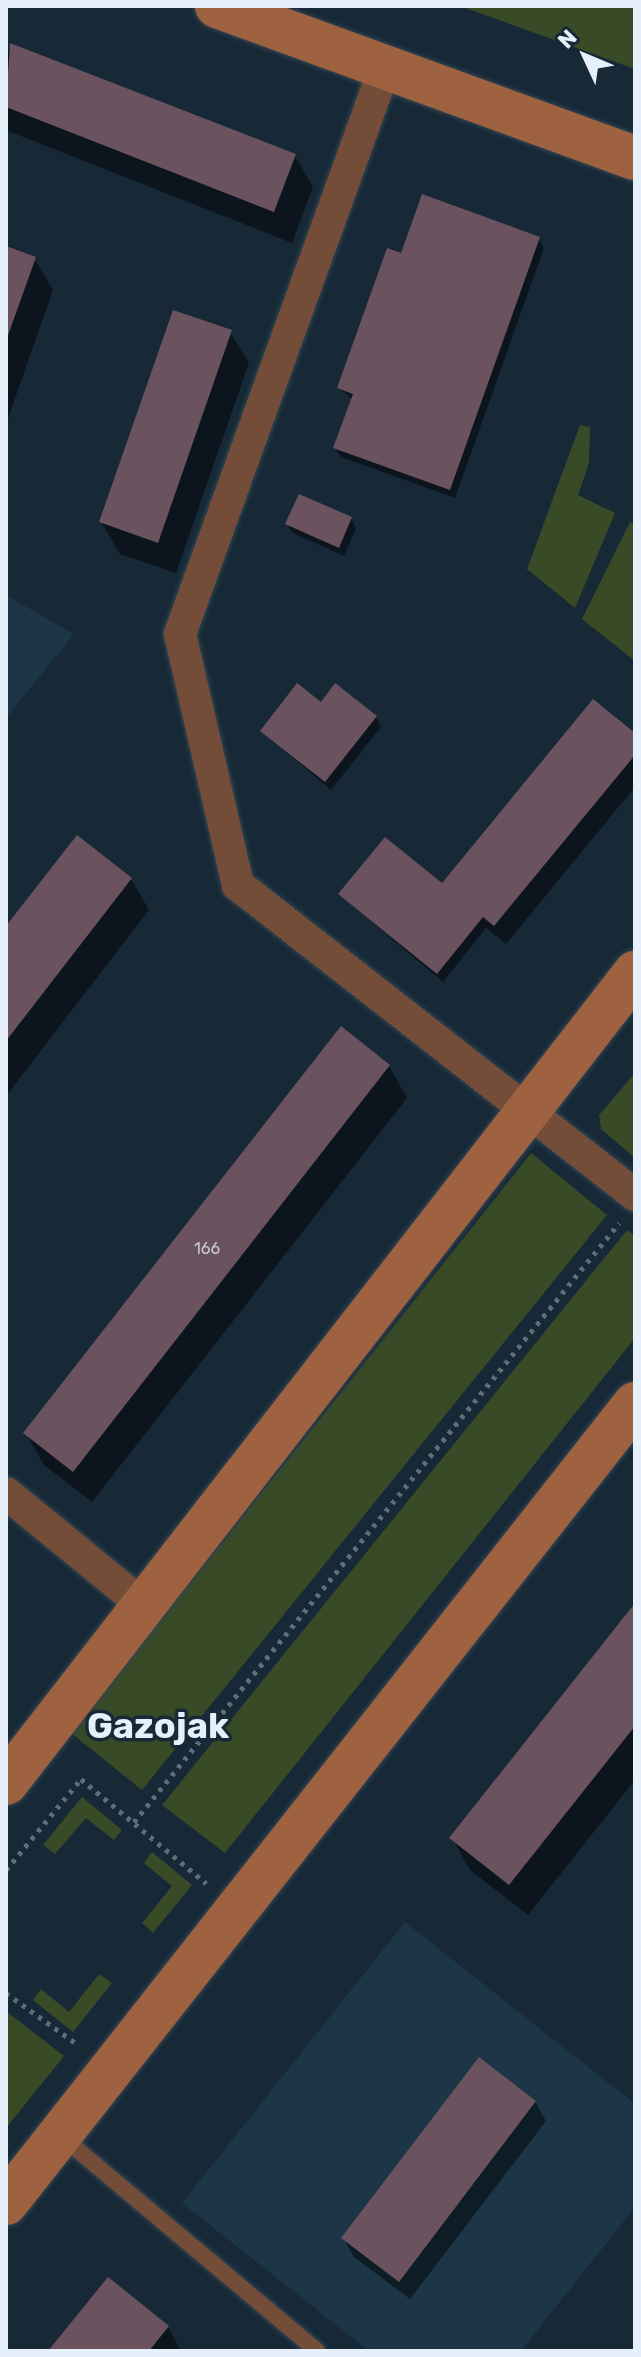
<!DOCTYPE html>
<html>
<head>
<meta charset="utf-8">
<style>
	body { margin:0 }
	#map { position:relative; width:641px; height:2357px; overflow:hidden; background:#172937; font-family:Rubik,sans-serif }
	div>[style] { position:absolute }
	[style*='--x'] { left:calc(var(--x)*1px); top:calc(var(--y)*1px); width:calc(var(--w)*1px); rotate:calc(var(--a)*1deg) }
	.built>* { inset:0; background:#1c3547 }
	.green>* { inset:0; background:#394a27 }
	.shadow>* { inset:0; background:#0007 }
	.building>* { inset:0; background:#6a535e }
	.path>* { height:5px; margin-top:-2.5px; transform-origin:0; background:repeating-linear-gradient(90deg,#5e6e7b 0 4px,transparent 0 10px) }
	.roads { filter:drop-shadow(0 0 2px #344552) drop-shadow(0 0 2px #344552) }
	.lane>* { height:16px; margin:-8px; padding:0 8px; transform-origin:8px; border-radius:8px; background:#744d39 }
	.street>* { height:32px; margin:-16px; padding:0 16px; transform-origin:16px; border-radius:16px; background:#744d39 }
	.secondary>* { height:44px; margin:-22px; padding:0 22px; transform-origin:22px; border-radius:22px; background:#9f6240 }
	span { translate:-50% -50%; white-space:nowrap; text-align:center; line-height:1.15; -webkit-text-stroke:7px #172937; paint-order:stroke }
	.number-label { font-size:16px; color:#c6c9d3 }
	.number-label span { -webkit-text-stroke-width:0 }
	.town-label { font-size:36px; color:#e5f0fa; font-weight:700 }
	.frame { position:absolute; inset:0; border:8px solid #e5f0fa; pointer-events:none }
	.north { position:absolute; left:545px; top:16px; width:80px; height:80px; -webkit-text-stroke:6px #172937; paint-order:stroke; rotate:314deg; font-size:22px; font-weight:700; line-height:32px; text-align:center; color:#e5f0fa }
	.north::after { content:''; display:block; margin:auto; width:28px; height:36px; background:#e5f0fa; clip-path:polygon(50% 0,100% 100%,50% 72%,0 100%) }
</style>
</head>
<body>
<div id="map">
	<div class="built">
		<i style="clip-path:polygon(6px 595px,74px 634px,6px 718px)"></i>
		<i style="clip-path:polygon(405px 1922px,635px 2104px,635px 2207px,521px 2351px,369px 2351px,182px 2203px)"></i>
	</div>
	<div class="green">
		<i style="clip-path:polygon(460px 6px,635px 6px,635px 69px)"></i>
		<i style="clip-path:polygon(580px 425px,590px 427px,589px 463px,578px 495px,615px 513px,575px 608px,527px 569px)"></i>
		<i style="clip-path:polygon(630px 522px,635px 524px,635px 661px,582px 619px)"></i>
		<i style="clip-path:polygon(635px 1073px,635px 1158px,601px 1129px,599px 1115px)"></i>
		<i style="clip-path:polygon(531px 1153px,607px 1215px,142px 1790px,71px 1733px)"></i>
		<i style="clip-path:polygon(627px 1230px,635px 1236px,635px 1338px,225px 1853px,162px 1805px)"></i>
		<i style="clip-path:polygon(82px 1797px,122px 1830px,114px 1840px,86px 1818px,55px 1854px,43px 1845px)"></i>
		<i style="clip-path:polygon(152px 1852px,192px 1885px,153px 1933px,142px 1923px,172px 1886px,144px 1863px)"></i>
		<i style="clip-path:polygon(99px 1974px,112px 1983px,73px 2032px,33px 2000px,41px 1989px,69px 2012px)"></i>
		<i style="clip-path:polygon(6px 2011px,64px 2056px,6px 2128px)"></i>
	</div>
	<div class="shadow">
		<i style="clip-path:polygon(11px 45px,295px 156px,313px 187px,292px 243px,8px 131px,6px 58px)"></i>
		<i style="clip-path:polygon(539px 239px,544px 248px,455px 498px,341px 457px,335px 448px,353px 400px,339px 388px,402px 256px)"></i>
		<i style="clip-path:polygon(6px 249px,34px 258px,53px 290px,6px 424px)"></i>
		<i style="clip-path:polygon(230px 332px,249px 363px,176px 573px,120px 554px,101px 522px)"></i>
		<i style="clip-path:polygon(351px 519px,356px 528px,344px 556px,293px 533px,287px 524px)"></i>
		<i style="clip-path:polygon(321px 705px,376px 717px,381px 727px,331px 790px,262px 731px)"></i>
		<i style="clip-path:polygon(635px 735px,635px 787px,506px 944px,486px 928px,443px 982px,340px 895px,448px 891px)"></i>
		<i style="clip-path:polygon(131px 879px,149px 910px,6px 1096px,6px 929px)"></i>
		<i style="clip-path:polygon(389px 1066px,407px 1098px,92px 1502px,44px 1465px,26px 1433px)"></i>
		<i style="clip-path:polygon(635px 1607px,635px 1780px,528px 1915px,470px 1870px,452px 1838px)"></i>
		<i style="clip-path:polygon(535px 2102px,546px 2121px,410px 2299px,354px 2257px,343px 2238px)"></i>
		<i style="clip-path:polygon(168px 2327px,181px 2351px,50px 2351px)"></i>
	</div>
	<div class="building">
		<i style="clip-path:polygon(10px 43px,296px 154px,274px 212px,6px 107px)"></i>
		<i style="clip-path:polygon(422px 194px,540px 237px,450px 490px,333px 448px,353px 394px,337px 388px,387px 248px,401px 253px)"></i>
		<i style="clip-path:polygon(6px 246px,36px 257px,6px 341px)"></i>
		<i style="clip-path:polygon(173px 310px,232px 330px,158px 543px,99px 522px)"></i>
		<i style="clip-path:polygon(299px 494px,352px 517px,339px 548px,285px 524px)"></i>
		<i style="clip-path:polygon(297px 683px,321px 702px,335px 683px,377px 716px,325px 782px,260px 731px)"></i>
		<i style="clip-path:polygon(593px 699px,635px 733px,635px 755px,494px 926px,483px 917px,437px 974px,338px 894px,385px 837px,442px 883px)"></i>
		<i style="clip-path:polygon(77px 835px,132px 878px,6px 1041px,6px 926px)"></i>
		<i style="clip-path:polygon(341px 1026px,390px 1065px,73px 1472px,23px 1433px)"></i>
		<i style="clip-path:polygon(635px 1603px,635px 1726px,509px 1885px,449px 1838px)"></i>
		<i style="clip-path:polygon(479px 2057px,536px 2101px,399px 2282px,341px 2238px)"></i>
		<i style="clip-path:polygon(108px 2277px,169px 2326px,149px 2351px,48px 2351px)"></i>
	</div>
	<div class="path">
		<i style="--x:134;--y:1822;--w:771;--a:-51"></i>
		<i style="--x:6;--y:1870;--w:118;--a:-50.5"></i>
		<i style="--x:81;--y:1779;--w:163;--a:39.8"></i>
		<i style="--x:6;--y:1993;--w:87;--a:35.7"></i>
	</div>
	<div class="roads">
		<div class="lane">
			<i style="--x:61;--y:2136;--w:334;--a:40"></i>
		</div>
		<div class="street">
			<i style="--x:385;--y:67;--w:603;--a:109.88"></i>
			<i style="--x:180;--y:634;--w:258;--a:77"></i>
			<i style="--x:238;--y:885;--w:504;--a:37.98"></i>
			<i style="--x:6;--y:1493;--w:178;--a:39.3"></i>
		</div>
		<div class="secondary">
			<i style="--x:217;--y:6;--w:445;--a:20"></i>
			<i style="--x:6;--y:1783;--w:1026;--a:-52.17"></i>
			<i style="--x:6;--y:2203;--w:1017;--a:-51.79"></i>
		</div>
	</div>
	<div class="number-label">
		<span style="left:207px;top:1249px">166</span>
	</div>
	<div class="town-label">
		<span style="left:158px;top:1726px">Gazojak</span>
	</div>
	<div class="frame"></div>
	<div class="north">N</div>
</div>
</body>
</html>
